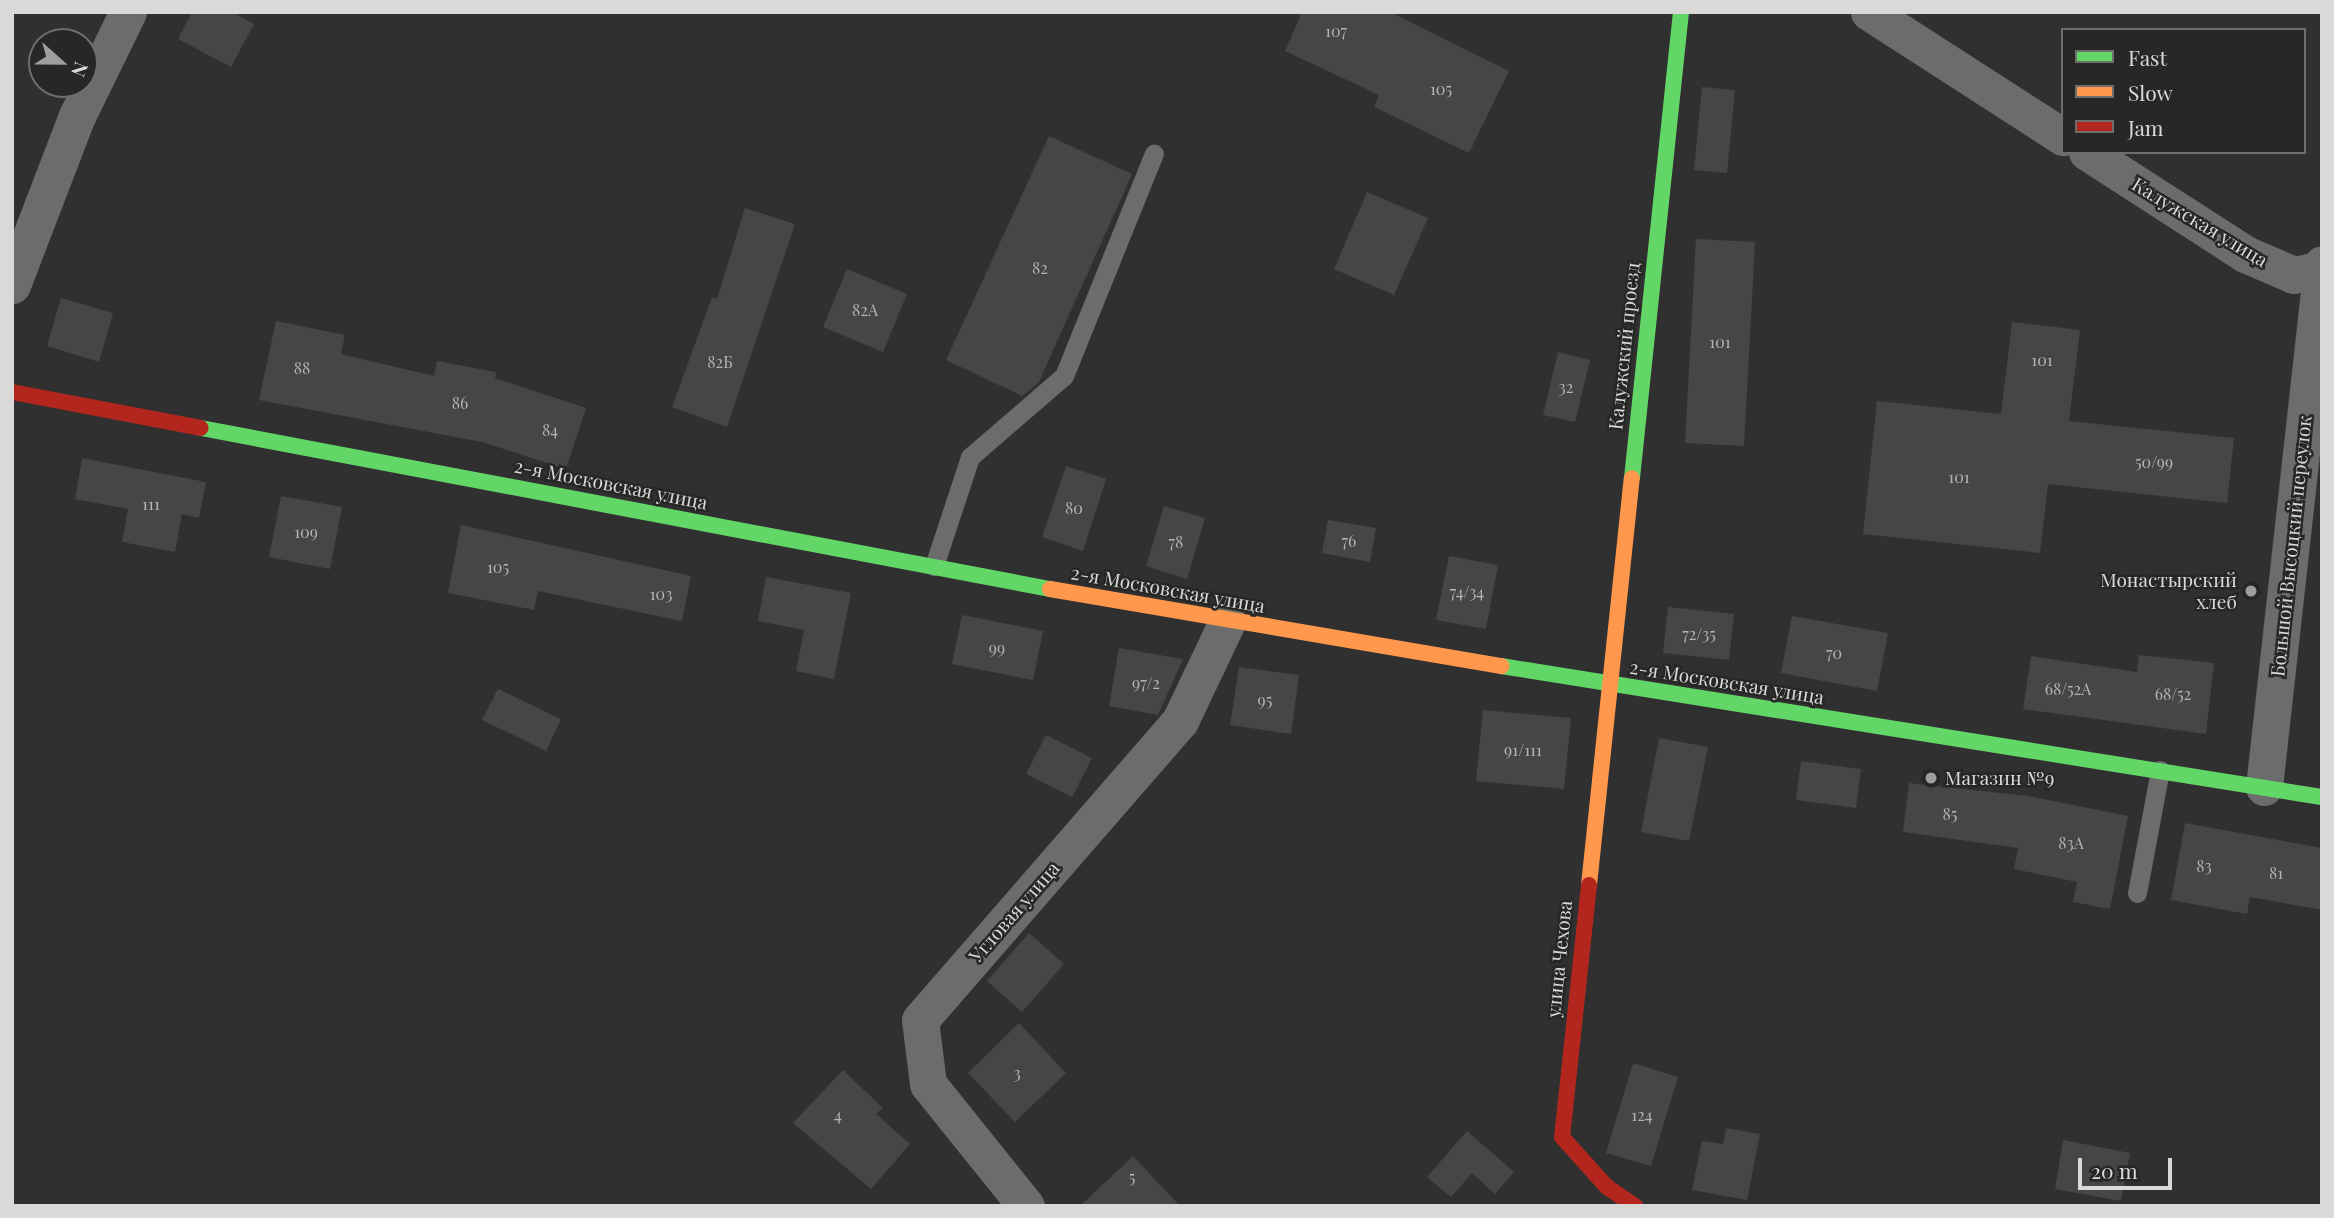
<!DOCTYPE html>
<html>
<head>
<meta charset="utf-8">
<style>
	body { margin:0 }
	#map { position:relative; width:2334px; height:1218px; overflow:hidden; background:#303030; font-family:"Playfair Display",serif }
	div>[style] { position:absolute }
	[style*='--x'] { left:calc(var(--x)*1px); top:calc(var(--y)*1px); width:calc(var(--w)*1px); rotate:calc(var(--a)*1deg) }
	.building>* { inset:0; background:#464646 }
	.lane>* { height:19px; margin:-9.5px; padding:0 9.5px; transform-origin:9.5px; border-radius:9.5px; background:#6c6c6c }
	.street>* { height:37px; margin:-18.5px; padding:0 18.5px; transform-origin:18.5px; border-radius:18.5px; background:#6c6c6c }
	.fast>* { height:16px; margin:-8px; padding:0 8px; transform-origin:8px; border-radius:8px; background:#63d668 }
	.slow>* { height:16px; margin:-8px; padding:0 8px; transform-origin:8px; border-radius:8px; background:#ff974d }
	.jam>* { height:16px; margin:-8px; padding:0 8px; transform-origin:8px; border-radius:8px; background:#b3261e }
	.dots>* { width:19px; height:19px; translate:-50% -50%; box-sizing:border-box; border:4px solid #272825; border-radius:50% }
	span { translate:-50% -50%; white-space:nowrap; text-align:center; line-height:1.15; -webkit-text-stroke:5px #272825; paint-order:stroke }
	.number-label { font-size:16px; color:#b4b5b4 }
	.number-label span { -webkit-text-stroke-width:0 }
	.street-label { font-size:19px; color:#d9dad8 }
	.poi-label { font-size:19px; color:#d9dad8 }
	.right { translate:-100% -50%; text-align:right }
	.left { translate:0 -50%; text-align:left }
	.frame { position:absolute; inset:0; border:14px solid #d9dad8; pointer-events:none }
	.legend { position:absolute; left:2061px; top:28px; width:245px; height:126px; box-sizing:border-box; background:#272825; border:2px solid #6e6f6d; margin:0; padding:9px 12px; list-style:none; font-size:21px; color:#d9dad8 }
	.legend li { display:flex; align-items:center; gap:14px; height:35px }
	.legend b { width:35px; border:2px solid #6e6f6d }
	.north { position:absolute; left:28px; top:28px; width:70px; height:70px; box-sizing:border-box; background:#272825; border:2px solid #6e6f6d; border-radius:50%; rotate:111deg; font-size:19px; font-weight:700; line-height:28px; text-align:center; color:#d9dad8 }
	.north::after { content:''; display:block; margin:auto; width:24px; height:32px; background:#9e9e9d; clip-path:polygon(50% 0,100% 100%,50% 72%,0 100%) }
	.scale { position:absolute; left:2078px; top:1158px; width:94px; height:32px; box-sizing:border-box; border:4px solid #d9dad8; border-top:0; padding-left:9px; font-size:21px; line-height:24px; white-space:nowrap; color:#d9dad8; -webkit-text-stroke:5px #272825; paint-order:stroke }
</style>
</head>
<body>
<div id="map">
	<div class="building">
		<i style="clip-path:polygon(192px 12px,232px 12px,254px 24px,231px 67px,178px 39px)"></i>
		<i style="clip-path:polygon(1302px 12px,1390px 12px,1509px 71px,1469px 153px,1374px 107px,1379px 95px,1285px 51px)"></i>
		<i style="clip-path:polygon(1702px 87px,1735px 90px,1727px 173px,1694px 170px)"></i>
		<i style="clip-path:polygon(1049px 136px,1132px 174px,1039px 382px,1022px 396px,946px 360px)"></i>
		<i style="clip-path:polygon(1367px 192px,1428px 218px,1394px 295px,1334px 269px)"></i>
		<i style="clip-path:polygon(745px 208px,795px 224px,727px 427px,672px 407px,712px 297px,717px 299px)"></i>
		<i style="clip-path:polygon(1696px 239px,1755px 242px,1744px 446px,1685px 443px)"></i>
		<i style="clip-path:polygon(847px 269px,907px 294px,883px 352px,823px 327px)"></i>
		<i style="clip-path:polygon(61px 298px,113px 313px,99px 362px,47px 346px)"></i>
		<i style="clip-path:polygon(276px 321px,345px 335px,341px 354px,434px 376px,437px 361px,496px 372px,495px 378px,586px 408px,566px 469px,482px 442px,259px 400px)"></i>
		<i style="clip-path:polygon(2012px 322px,2080px 330px,2069px 421px,2234px 438px,2227px 503px,2048px 484px,2040px 553px,1863px 534px,1877px 401px,2001px 414px)"></i>
		<i style="clip-path:polygon(1558px 352px,1590px 360px,1575px 422px,1543px 415px)"></i>
		<i style="clip-path:polygon(82px 458px,206px 482px,199px 518px,182px 514px,175px 552px,122px 542px,128px 509px,75px 499px)"></i>
		<i style="clip-path:polygon(1066px 466px,1106px 479px,1083px 551px,1042px 537px)"></i>
		<i style="clip-path:polygon(281px 496px,342px 507px,330px 569px,269px 557px)"></i>
		<i style="clip-path:polygon(1164px 506px,1205px 518px,1187px 579px,1146px 566px)"></i>
		<i style="clip-path:polygon(1328px 520px,1376px 528px,1370px 562px,1322px 553px)"></i>
		<i style="clip-path:polygon(461px 525px,691px 576px,682px 621px,538px 591px,534px 610px,448px 593px)"></i>
		<i style="clip-path:polygon(1449px 556px,1498px 565px,1486px 629px,1436px 620px)"></i>
		<i style="clip-path:polygon(766px 577px,851px 593px,834px 679px,796px 671px,804px 630px,758px 621px)"></i>
		<i style="clip-path:polygon(1668px 607px,1734px 614px,1729px 660px,1663px 653px)"></i>
		<i style="clip-path:polygon(962px 615px,1043px 631px,1033px 680px,952px 664px)"></i>
		<i style="clip-path:polygon(1792px 616px,1888px 633px,1877px 691px,1781px 673px)"></i>
		<i style="clip-path:polygon(1119px 648px,1183px 659px,1158px 715px,1109px 706px)"></i>
		<i style="clip-path:polygon(2139px 655px,2214px 663px,2206px 734px,2023px 709px,2031px 656px,2137px 672px)"></i>
		<i style="clip-path:polygon(1239px 667px,1299px 675px,1291px 734px,1230px 725px)"></i>
		<i style="clip-path:polygon(498px 689px,561px 719px,546px 751px,482px 720px)"></i>
		<i style="clip-path:polygon(1483px 710px,1571px 718px,1564px 789px,1476px 781px)"></i>
		<i style="clip-path:polygon(1046px 735px,1092px 758px,1072px 797px,1026px 774px)"></i>
		<i style="clip-path:polygon(1659px 738px,1708px 747px,1689px 841px,1641px 832px)"></i>
		<i style="clip-path:polygon(1801px 761px,1861px 769px,1856px 808px,1796px 800px)"></i>
		<i style="clip-path:polygon(1909px 783px,2028px 796px,2128px 816px,2110px 909px,2073px 902px,2077px 882px,2014px 869px,2018px 848px,1903px 832px)"></i>
		<i style="clip-path:polygon(2185px 823px,2322px 848px,2322px 910px,2250px 897px,2247px 914px,2171px 900px)"></i>
		<i style="clip-path:polygon(1029px 933px,1064px 964px,1022px 1012px,987px 981px)"></i>
		<i style="clip-path:polygon(1019px 1023px,1066px 1073px,1015px 1122px,968px 1073px)"></i>
		<i style="clip-path:polygon(1633px 1063px,1678px 1077px,1651px 1166px,1606px 1153px)"></i>
		<i style="clip-path:polygon(843px 1070px,883px 1108px,876px 1114px,910px 1144px,871px 1189px,793px 1123px)"></i>
		<i style="clip-path:polygon(1726px 1128px,1760px 1134px,1747px 1200px,1692px 1190px,1702px 1141px,1723px 1144px)"></i>
		<i style="clip-path:polygon(1467px 1131px,1514px 1172px,1495px 1194px,1472px 1173px,1451px 1197px,1427px 1177px)"></i>
		<i style="clip-path:polygon(2063px 1140px,2130px 1153px,2121px 1201px,2055px 1189px)"></i>
		<i style="clip-path:polygon(1133px 1156px,1180px 1206px,1080px 1206px)"></i>
	</div>
	<div class="lane">
		<i style="--x:934;--y:566;--w:115;--a:-71.7"></i>
		<i style="--x:970;--y:457;--w:124;--a:-40.8"></i>
		<i style="--x:1064;--y:376;--w:240;--a:-68"></i>
		<i style="--x:2137;--y:893;--w:125;--a:-79.4"></i>
	</div>
	<div class="street">
		<i style="--x:1869;--y:12;--w:231;--a:32.8"></i>
		<i style="--x:2087;--y:152;--w:188;--a:32.8"></i>
		<i style="--x:2245;--y:254;--w:53;--a:23.2"></i>
		<i style="--x:2294;--y:275;--w:24;--a:-12"></i>
		<i style="--x:12;--y:285;--w:181;--a:-69"></i>
		<i style="--x:77;--y:116;--w:116;--a:-63.9"></i>
		<i style="--x:2264;--y:787;--w:526;--a:-83.67"></i>
		<i style="--x:1026;--y:1206;--w:156;--a:-128.8"></i>
		<i style="--x:928;--y:1084;--w:64;--a:-97.1"></i>
		<i style="--x:920;--y:1020;--w:396;--a:-49"></i>
		<i style="--x:1180;--y:721;--w:110;--a:-64.6"></i>
	</div>
	<div class="fast">
		<i style="--x:201;--y:428;--w:864;--a:10.74"></i>
		<i style="--x:1632;--y:478;--w:469;--a:-84"></i>
		<i style="--x:1501;--y:666;--w:831;--a:9.07"></i>
	</div>
	<div class="slow">
		<i style="--x:1050;--y:589;--w:458;--a:9.7"></i>
		<i style="--x:1589;--y:885;--w:409;--a:-84"></i>
	</div>
	<div class="jam">
		<i style="--x:12;--y:392;--w:192;--a:10.8"></i>
		<i style="--x:1589;--y:885;--w:253;--a:96.1"></i>
		<i style="--x:1562;--y:1137;--w:67;--a:48"></i>
		<i style="--x:1607;--y:1187;--w:34;--a:34"></i>
	</div>
	<div class="dots">
		<i style="left:2251px;top:591px;background:#9e9e9d"></i>
		<i style="left:1931px;top:778px;background:#9e9e9d"></i>
	</div>
	<div class="number-label">
		<span style="left:1336px;top:31px">107</span>
		<span style="left:1441px;top:89px">105</span>
		<span style="left:1040px;top:268px">82</span>
		<span style="left:865px;top:310px">82А</span>
		<span style="left:1720px;top:342px">101</span>
		<span style="left:2042px;top:360px">101</span>
		<span style="left:720px;top:362px">82Б</span>
		<span style="left:302px;top:368px">88</span>
		<span style="left:1566px;top:387px">32</span>
		<span style="left:460px;top:403px">86</span>
		<span style="left:550px;top:430px">84</span>
		<span style="left:2154px;top:462px">50/99</span>
		<span style="left:1959px;top:477px">101</span>
		<span style="left:151px;top:504px">111</span>
		<span style="left:1074px;top:508px">80</span>
		<span style="left:306px;top:532px">109</span>
		<span style="left:1349px;top:541px">76</span>
		<span style="left:1176px;top:542px">78</span>
		<span style="left:498px;top:567px">105</span>
		<span style="left:1467px;top:592px">74/34</span>
		<span style="left:661px;top:594px">103</span>
		<span style="left:1699px;top:634px">72/35</span>
		<span style="left:997px;top:648px">99</span>
		<span style="left:1834px;top:653px">70</span>
		<span style="left:1146px;top:683px">97/2</span>
		<span style="left:2068px;top:689px">68/52А</span>
		<span style="left:2173px;top:694px">68/52</span>
		<span style="left:1265px;top:700px">95</span>
		<span style="left:1523px;top:750px">91/111</span>
		<span style="left:1950px;top:814px">85</span>
		<span style="left:2071px;top:843px">83А</span>
		<span style="left:2204px;top:866px">83</span>
		<span style="left:2276px;top:873px">81</span>
		<span style="left:1017px;top:1073px">3</span>
		<span style="left:838px;top:1115px">4</span>
		<span style="left:1642px;top:1115px">124</span>
		<span style="left:1132px;top:1177px">5</span>
	</div>
	<div class="street-label">
		<span style="left:2200px;top:222px;rotate:31deg">Калужская улица</span>
		<span style="left:1624px;top:346px;rotate:-84deg">Калужский проезд</span>
		<span style="left:611px;top:484px;rotate:11deg">2-я Московская улица</span>
		<span style="left:2291px;top:546px;rotate:-84deg">Большой Высоцкий переулок</span>
		<span style="left:1168px;top:589px;rotate:10deg">2-я Московская улица</span>
		<span style="left:1727px;top:682px;rotate:9deg">2-я Московская улица</span>
		<span style="left:1014px;top:912px;rotate:-49deg">Угловая улица</span>
		<span style="left:1559px;top:959px;rotate:-84deg">улица Чехова</span>
	</div>
	<div class="poi-label">
		<span class="right" style="left:2237px;top:591px">Монастырский<br>хлеб</span>
		<span class="left" style="left:1945px;top:778px">Магазин №9</span>
	</div>
	<div class="frame"></div>
	<ul class="legend">
	<li><b style="height:9px;background:#63d668"></b>Fast</li>
	<li><b style="height:9px;background:#ff974d"></b>Slow</li>
	<li><b style="height:9px;background:#b3261e"></b>Jam</li>
	</ul>
	<div class="north">N</div>
	<div class="scale">20 m</div>
</div>
</body>
</html>
